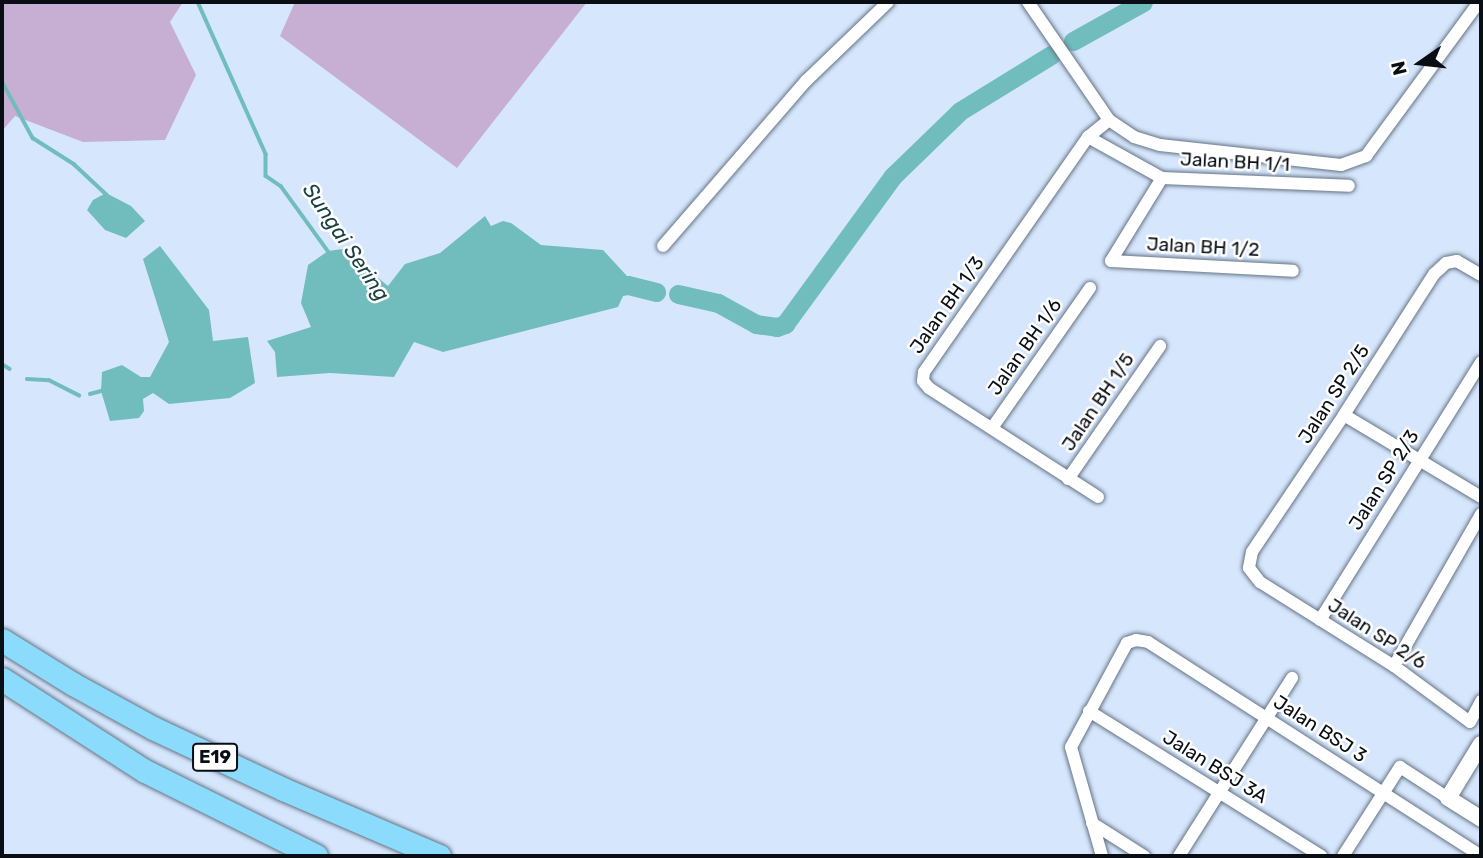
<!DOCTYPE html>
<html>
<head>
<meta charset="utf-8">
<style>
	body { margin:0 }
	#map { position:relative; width:1483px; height:858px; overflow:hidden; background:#d6e7fd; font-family:Rubik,sans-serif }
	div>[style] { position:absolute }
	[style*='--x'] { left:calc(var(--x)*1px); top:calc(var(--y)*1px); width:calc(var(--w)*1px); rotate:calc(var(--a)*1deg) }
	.green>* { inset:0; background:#c6afd3 }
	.water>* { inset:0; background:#71bdbe }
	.stream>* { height:3.5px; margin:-1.75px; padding:0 1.75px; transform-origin:1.75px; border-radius:1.75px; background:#71bdbe }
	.river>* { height:19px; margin:-9.5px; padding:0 9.5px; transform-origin:9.5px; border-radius:9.5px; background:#71bdbe }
	.roads { filter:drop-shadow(0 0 2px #657486) drop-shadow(0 0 2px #657486) }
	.minor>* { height:12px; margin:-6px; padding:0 6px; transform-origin:6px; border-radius:6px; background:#fff }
	.tertiary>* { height:16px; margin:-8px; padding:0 8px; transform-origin:8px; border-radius:8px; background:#fff }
	.motorway>* { height:23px; margin:-11.5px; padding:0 11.5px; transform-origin:11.5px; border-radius:11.5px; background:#8bdcfc }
	span { translate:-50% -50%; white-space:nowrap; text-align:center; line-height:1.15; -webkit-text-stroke:5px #fff; paint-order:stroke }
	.shield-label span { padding:2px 5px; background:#fff; border:2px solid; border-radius:5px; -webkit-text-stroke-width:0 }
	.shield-label { font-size:18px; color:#080e14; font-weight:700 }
	.street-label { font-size:19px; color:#080e14 }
	.water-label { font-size:21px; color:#1b4040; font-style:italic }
	.frame { position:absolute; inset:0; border:4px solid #080e14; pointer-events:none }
	.north { position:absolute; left:1385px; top:28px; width:70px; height:70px; -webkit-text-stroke:5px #fff; paint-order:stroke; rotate:256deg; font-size:19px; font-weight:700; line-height:28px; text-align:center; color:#080e14 }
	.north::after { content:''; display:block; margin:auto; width:24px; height:32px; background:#080e14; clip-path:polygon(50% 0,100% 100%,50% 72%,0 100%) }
</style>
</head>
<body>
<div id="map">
	<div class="green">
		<i style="clip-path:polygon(2px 2px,183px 2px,170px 22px,196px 75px,165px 140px,83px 142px,15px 116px,2px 131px)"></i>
		<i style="clip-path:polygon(295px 2px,587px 2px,457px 168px,280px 36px)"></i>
	</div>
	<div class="water">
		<i style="clip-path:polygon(106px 193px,131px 206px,145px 221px,126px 238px,105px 230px,87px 210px,93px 200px)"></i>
		<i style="clip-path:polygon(485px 216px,491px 226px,503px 221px,511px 223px,541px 245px,603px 250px,627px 276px,628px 285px,618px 307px,443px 352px,414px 342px,394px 377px,330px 373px,277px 377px,275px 352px,267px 341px,311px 327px,301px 303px,308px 265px,328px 251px,343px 249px,388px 286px,405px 264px,440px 253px)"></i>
		<i style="clip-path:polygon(160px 246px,209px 310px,213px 341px,248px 337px,255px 383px,230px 398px,169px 404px,153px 393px,143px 399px,144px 411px,139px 418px,110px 421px,101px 391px,102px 372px,122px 365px,141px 377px,150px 377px,169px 342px,143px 259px)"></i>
	</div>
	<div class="stream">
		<i style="--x:198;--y:2;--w:167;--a:65.9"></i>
		<i style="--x:266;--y:154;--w:22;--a:90"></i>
		<i style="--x:266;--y:176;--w:18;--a:34"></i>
		<i style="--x:281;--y:186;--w:85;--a:54.1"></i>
		<i style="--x:2;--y:81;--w:65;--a:61.5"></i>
		<i style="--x:33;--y:138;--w:49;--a:32.4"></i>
		<i style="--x:74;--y:164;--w:45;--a:43.2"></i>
		<i style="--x:2;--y:364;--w:9;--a:32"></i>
		<i style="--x:27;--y:379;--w:22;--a:3"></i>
		<i style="--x:49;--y:380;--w:34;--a:27"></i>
		<i style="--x:90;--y:394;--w:16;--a:-15"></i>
	</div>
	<div class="river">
		<i style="--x:1073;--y:41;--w:80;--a:-29.1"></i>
		<i style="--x:602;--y:290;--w:26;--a:-11"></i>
		<i style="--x:628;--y:285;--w:29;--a:14"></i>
		<i style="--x:678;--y:294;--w:41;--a:12.7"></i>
		<i style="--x:718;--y:303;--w:43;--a:28.9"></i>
		<i style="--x:756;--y:324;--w:21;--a:8"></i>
		<i style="--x:777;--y:327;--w:9;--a:-21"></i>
		<i style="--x:785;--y:324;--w:183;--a:-53.9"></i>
		<i style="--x:893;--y:176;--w:93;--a:-44.1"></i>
		<i style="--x:960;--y:111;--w:107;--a:-31.6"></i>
	</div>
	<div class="roads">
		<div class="minor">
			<i style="--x:1028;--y:2;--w:143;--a:55.5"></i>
			<i style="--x:1109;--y:120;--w:30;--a:34"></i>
			<i style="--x:1134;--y:137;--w:27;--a:17"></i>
			<i style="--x:1160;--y:145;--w:182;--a:6.3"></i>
			<i style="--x:1341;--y:165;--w:27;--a:-20"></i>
			<i style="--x:1366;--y:156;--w:191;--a:-53.7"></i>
			<i style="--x:1088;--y:137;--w:85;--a:29"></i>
			<i style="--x:1162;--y:178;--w:187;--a:2.4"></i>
			<i style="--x:1162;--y:178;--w:97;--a:121.6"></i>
			<i style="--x:1111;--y:261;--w:182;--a:3.1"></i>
			<i style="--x:663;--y:246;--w:218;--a:-49.1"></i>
			<i style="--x:806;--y:81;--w:114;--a:-43.9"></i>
			<i style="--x:1481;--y:275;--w:28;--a:-150"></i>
			<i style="--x:1457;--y:261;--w:11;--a:170"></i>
			<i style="--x:1446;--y:263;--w:16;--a:137"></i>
			<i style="--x:1434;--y:274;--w:167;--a:122.6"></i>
			<i style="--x:1344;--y:415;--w:165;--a:123.9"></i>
			<i style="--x:1252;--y:552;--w:16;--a:101"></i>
			<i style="--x:1249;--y:568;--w:18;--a:52"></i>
			<i style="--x:1260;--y:582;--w:158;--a:32.1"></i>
			<i style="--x:1394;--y:666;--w:94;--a:36.4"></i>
			<i style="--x:1470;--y:722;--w:24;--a:-62"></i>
			<i style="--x:1344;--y:415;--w:160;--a:30.9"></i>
			<i style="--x:992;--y:428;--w:171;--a:-55"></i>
			<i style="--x:1068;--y:479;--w:162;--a:-55.3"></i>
			<i style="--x:1098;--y:497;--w:201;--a:-147.2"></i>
			<i style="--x:929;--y:388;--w:9;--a:-131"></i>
			<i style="--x:923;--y:381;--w:9;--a:-84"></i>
			<i style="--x:924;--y:372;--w:287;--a:-55.1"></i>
			<i style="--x:1088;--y:137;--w:27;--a:-39"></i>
			<i style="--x:1320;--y:620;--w:304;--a:-58"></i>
			<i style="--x:1394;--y:666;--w:175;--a:-60.2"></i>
			<i style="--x:1089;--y:711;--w:274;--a:32"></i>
			<i style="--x:1092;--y:823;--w:62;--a:32.4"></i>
			<i style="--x:1102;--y:856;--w:113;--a:-105.9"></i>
			<i style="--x:1071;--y:747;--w:118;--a:-61.7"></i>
			<i style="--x:1127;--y:643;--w:9;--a:-18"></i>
			<i style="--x:1136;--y:640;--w:12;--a:9"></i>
			<i style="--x:1148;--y:642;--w:396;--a:32.7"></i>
			<i style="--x:1179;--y:856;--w:211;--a:-57.6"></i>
			<i style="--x:1343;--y:856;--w:106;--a:-57.4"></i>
			<i style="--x:1400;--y:767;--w:57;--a:32.9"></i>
		</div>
		<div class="tertiary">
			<i style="--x:1481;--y:744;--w:63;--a:121.4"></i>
			<i style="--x:1448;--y:798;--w:39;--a:32"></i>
		</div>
		<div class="motorway">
			<i style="--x:2;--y:640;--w:84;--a:31.8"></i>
			<i style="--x:73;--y:684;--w:91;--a:28.8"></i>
			<i style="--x:153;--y:728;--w:144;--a:25.1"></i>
			<i style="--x:283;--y:789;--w:170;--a:23.2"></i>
			<i style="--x:2;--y:679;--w:170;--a:32.8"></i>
			<i style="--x:145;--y:771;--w:191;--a:26.4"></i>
		</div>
	</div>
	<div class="shield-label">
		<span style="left:215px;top:757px">E19</span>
	</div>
	<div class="street-label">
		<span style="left:1235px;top:162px;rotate:3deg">Jalan BH 1/1</span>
		<span style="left:1203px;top:247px;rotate:3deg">Jalan BH 1/2</span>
		<span style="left:947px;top:305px;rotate:-55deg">Jalan BH 1/3</span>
		<span style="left:1025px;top:347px;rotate:-55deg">Jalan BH 1/6</span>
		<span style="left:1334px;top:394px;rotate:-57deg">Jalan SP 2/5</span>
		<span style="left:1098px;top:402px;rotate:-56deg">Jalan BH 1/5</span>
		<span style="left:1384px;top:480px;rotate:-58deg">Jalan SP 2/3</span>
		<span style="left:1377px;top:634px;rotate:33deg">Jalan SP 2/6</span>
		<span style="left:1320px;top:729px;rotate:33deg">Jalan BSJ 3</span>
		<span style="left:1215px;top:767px;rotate:32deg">Jalan BSJ 3A</span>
	</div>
	<div class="water-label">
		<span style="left:346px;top:242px;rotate:56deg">Sungai Sering</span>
	</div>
	<div class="frame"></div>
	<div class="north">N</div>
</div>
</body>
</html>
